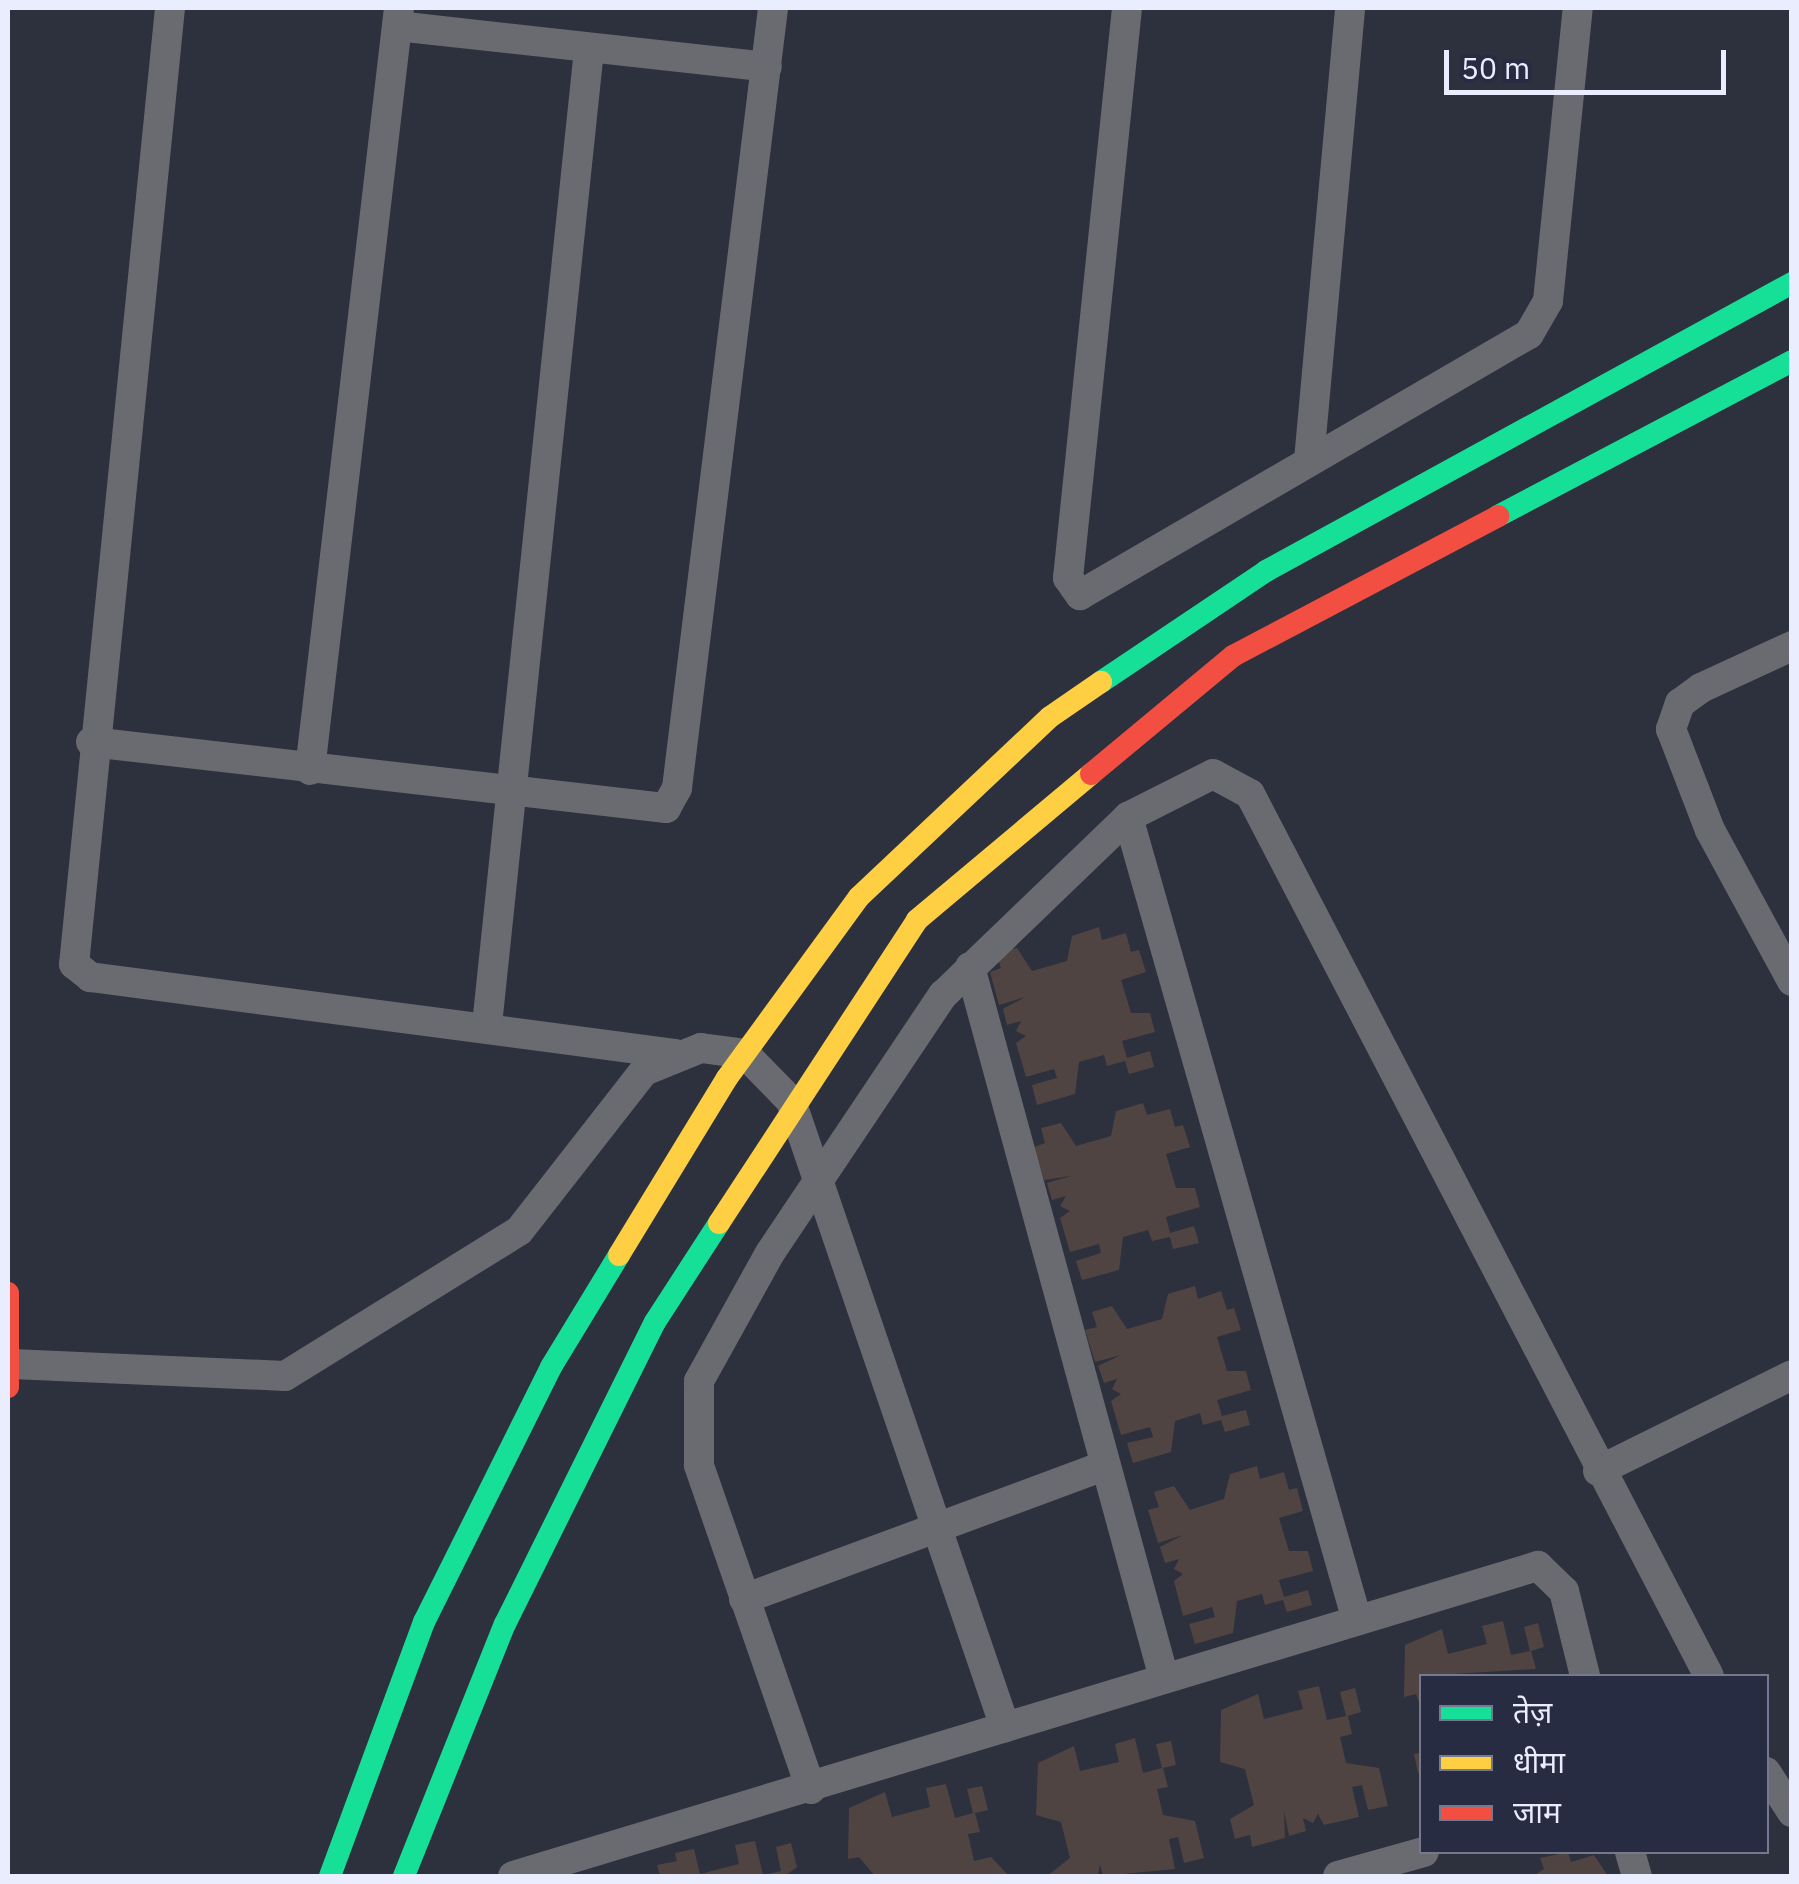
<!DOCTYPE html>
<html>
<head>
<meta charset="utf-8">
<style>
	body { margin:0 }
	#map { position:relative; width:1799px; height:1884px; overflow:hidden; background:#2d303d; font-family:"IBM Plex Sans","Noto Sans Devanagari",sans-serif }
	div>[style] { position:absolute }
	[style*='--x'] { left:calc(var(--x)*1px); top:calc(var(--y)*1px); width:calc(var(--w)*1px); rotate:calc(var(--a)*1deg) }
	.building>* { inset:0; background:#504442 }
	.street>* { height:30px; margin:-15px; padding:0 15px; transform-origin:15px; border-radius:15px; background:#696b70 }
	.fast>* { height:22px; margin:-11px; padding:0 11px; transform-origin:11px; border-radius:11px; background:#16e098 }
	.slow>* { height:22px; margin:-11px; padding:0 11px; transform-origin:11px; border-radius:11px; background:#ffcf43 }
	.jam>* { height:22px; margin:-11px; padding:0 11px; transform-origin:11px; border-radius:11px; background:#f24e42 }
	span { translate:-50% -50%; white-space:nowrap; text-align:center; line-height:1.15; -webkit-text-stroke:8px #272c43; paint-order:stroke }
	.frame { position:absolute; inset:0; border:10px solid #e9edfd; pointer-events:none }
	.legend { position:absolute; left:1419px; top:1674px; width:350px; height:180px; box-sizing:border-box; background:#272c43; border:2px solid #75798d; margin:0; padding:12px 18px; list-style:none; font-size:30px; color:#e9edfd }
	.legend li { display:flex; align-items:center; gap:20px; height:50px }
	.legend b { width:50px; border:2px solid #75798d }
	.scale { position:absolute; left:1444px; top:50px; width:282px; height:45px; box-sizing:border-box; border:5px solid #e9edfd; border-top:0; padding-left:12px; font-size:30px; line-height:35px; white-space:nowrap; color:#e9edfd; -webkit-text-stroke:8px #272c43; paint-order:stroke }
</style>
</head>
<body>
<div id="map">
	<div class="building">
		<i style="clip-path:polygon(1099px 927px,1102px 940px,1126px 933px,1131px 952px,1139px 950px,1146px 972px,1121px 980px,1131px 1013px,1150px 1013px,1155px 1032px,1122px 1041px,1127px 1058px,1150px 1051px,1154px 1067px,1129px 1074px,1125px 1061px,1107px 1066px,1104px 1055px,1079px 1062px,1075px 1094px,1037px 1105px,1032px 1085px,1057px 1078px,1054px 1069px,1026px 1077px,1016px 1043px,1026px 1036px,1016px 1031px,1021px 1021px,1007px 1025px,1003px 1009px,1025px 997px,999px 1005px,990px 972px,1001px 968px,996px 953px,1017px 948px,1032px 971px,1067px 961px,1072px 936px)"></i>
		<i style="clip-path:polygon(1143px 1103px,1147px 1115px,1170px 1109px,1175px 1127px,1183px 1125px,1190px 1147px,1166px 1154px,1176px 1188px,1195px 1188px,1200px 1207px,1166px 1217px,1170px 1233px,1194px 1226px,1199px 1243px,1173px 1249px,1170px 1237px,1152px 1241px,1148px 1230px,1123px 1237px,1119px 1270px,1082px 1280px,1076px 1261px,1101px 1253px,1099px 1244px,1070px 1252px,1060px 1218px,1070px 1211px,1060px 1206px,1066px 1196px,1052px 1200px,1047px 1183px,1071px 1176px,1044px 1180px,1034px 1147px,1045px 1143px,1041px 1128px,1061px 1123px,1076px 1146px,1111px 1136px,1116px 1111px)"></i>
		<i style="clip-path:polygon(1195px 1286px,1198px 1299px,1221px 1291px,1227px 1310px,1234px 1308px,1241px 1330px,1217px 1337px,1227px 1371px,1246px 1371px,1251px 1390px,1217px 1400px,1222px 1416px,1246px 1410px,1250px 1425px,1225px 1432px,1221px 1420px,1203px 1425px,1200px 1413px,1175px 1421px,1171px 1452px,1133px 1463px,1127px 1443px,1153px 1437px,1150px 1427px,1121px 1435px,1111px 1401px,1121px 1394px,1112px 1389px,1117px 1379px,1104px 1383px,1098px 1366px,1121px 1355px,1095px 1362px,1085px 1330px,1097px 1327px,1092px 1312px,1112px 1306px,1127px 1329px,1162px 1319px,1168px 1294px)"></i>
		<i style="clip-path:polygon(1257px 1466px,1260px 1479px,1284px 1472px,1289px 1490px,1297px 1488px,1303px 1511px,1279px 1518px,1289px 1551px,1308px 1551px,1313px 1571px,1279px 1580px,1284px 1597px,1308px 1590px,1312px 1605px,1287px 1612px,1283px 1600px,1265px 1605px,1262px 1594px,1237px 1601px,1233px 1633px,1195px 1644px,1189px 1624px,1215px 1617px,1212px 1607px,1183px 1616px,1174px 1581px,1183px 1574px,1174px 1569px,1179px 1559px,1165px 1563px,1160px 1547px,1183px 1535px,1158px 1543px,1148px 1510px,1159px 1507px,1154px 1492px,1174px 1486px,1190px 1510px,1224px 1499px,1230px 1474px)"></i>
		<i style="clip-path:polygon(1503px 1621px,1511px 1655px,1530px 1651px,1524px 1627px,1538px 1623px,1544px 1647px,1531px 1651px,1536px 1669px,1422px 1676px,1422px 1711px,1416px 1694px,1404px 1697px,1405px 1645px,1442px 1629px,1448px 1654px,1487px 1644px,1482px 1626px)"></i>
		<i style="clip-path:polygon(1319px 1686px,1327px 1720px,1346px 1716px,1340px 1692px,1355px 1688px,1361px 1712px,1348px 1716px,1352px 1734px,1340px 1737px,1346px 1763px,1379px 1768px,1388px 1806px,1368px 1810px,1362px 1785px,1352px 1787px,1359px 1817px,1324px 1825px,1318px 1814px,1313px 1823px,1303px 1818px,1306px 1831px,1289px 1836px,1284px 1811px,1285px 1838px,1252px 1847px,1250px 1835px,1235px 1839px,1230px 1819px,1254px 1805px,1245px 1769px,1220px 1762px,1221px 1710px,1258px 1694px,1264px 1719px,1303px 1709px,1298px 1691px)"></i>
		<i style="clip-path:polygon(1135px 1738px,1143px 1773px,1162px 1768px,1156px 1744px,1171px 1741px,1176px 1765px,1163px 1768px,1168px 1787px,1157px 1789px,1163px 1815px,1195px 1821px,1204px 1858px,1184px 1863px,1178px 1837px,1169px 1839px,1175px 1869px,1103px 1876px,1100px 1864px,1098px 1876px,1047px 1876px,1070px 1858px,1061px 1822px,1036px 1815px,1038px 1763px,1074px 1746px,1080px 1771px,1119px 1762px,1115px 1744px)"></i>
		<i style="clip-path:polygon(1422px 1752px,1422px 1773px,1418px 1773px,1414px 1754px)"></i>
		<i style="clip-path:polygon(946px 1784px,955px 1818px,973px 1813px,967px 1789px,982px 1786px,988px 1810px,975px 1813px,980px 1832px,968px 1834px,974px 1861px,991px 1857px,1009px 1876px,875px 1876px,859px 1857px,848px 1859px,849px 1808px,885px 1792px,892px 1817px,930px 1807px,926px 1788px)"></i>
		<i style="clip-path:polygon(755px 1841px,763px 1875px,781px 1871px,776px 1847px,791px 1843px,797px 1867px,785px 1876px,660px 1876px,657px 1865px,677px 1861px,675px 1853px,694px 1849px,700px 1874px,739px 1864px,735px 1845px)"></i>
		<i style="clip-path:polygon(1568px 1852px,1571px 1862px,1594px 1855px,1608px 1876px,1533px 1876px,1544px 1869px,1540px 1858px)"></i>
	</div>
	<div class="street">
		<i style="--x:170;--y:8;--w:961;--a:95.73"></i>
		<i style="--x:74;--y:964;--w:21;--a:39"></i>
		<i style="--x:90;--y:977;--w:591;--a:7.49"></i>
		<i style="--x:1127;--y:8;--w:573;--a:95.91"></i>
		<i style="--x:1068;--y:578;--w:21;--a:55"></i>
		<i style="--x:1080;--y:595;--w:519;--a:-30.17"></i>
		<i style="--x:1529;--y:334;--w:38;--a:-60"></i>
		<i style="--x:1548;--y:301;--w:295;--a:-84.2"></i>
		<i style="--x:397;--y:26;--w:372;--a:6.3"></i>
		<i style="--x:1309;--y:460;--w:454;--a:-84.8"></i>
		<i style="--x:1792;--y:646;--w:100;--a:155.2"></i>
		<i style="--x:1701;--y:688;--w:26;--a:144"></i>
		<i style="--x:1680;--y:703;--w:28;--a:109"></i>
		<i style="--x:1671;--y:729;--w:108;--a:68.9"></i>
		<i style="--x:1710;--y:830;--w:172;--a:61.5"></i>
		<i style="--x:91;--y:742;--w:579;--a:6.55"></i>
		<i style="--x:666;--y:808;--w:23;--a:-61"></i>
		<i style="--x:677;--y:788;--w:786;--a:-82.98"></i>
		<i style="--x:310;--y:770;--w:767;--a:-83.34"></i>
		<i style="--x:1128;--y:817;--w:832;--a:74.09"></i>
		<i style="--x:970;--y:967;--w:737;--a:74.74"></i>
		<i style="--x:487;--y:1025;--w:981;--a:-84.03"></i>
		<i style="--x:12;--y:1364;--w:273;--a:2.5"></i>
		<i style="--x:285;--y:1376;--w:275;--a:-31.8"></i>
		<i style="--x:519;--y:1231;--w:203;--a:-52"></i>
		<i style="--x:644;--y:1071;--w:61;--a:-22"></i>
		<i style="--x:701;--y:1048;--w:44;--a:7.8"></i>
		<i style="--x:745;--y:1054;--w:66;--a:45.6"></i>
		<i style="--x:791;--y:1101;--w:662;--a:71.13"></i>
		<i style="--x:1598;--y:1471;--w:216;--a:-26.3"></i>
		<i style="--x:744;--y:1599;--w:383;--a:-20.3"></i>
		<i style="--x:1766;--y:1772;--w:48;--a:57"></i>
		<i style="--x:811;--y:1789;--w:343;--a:-109.1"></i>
		<i style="--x:699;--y:1465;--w:84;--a:-90"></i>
		<i style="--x:699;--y:1381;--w:146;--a:-61"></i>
		<i style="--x:770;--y:1253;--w:311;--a:-56.2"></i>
		<i style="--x:943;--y:995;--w:257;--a:-43.9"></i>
		<i style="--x:1128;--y:817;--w:95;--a:-26.8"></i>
		<i style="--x:1213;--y:774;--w:42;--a:28.4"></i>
		<i style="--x:1250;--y:794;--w:994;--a:62.51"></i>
		<i style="--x:1630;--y:1852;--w:25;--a:74"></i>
		<i style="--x:513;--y:1876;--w:1071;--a:-16.83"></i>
		<i style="--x:1538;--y:1566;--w:36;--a:44"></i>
		<i style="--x:1564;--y:1591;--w:88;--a:76.1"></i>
		<i style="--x:1338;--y:1876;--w:89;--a:-15.6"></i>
	</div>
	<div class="fast">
		<i style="--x:1498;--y:516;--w:332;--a:-27.8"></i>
		<i style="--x:1101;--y:682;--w:199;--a:-33.9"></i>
		<i style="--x:1266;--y:571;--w:600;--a:-28.7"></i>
		<i style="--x:330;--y:1876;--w:271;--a:-69.7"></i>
		<i style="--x:424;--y:1622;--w:285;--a:-63.5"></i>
		<i style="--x:551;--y:1367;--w:131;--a:-58.7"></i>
		<i style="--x:404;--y:1876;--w:271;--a:-68.2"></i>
		<i style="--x:505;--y:1624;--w:337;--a:-63.6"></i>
		<i style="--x:655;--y:1322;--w:118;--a:-57.1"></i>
	</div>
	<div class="slow">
		<i style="--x:719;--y:1223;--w:362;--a:-56.8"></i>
		<i style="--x:917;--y:920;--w:227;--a:-40"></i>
		<i style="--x:619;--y:1255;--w:207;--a:-58.6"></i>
		<i style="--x:727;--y:1078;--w:224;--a:-53.9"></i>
		<i style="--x:859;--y:897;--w:262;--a:-43.3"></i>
		<i style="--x:1050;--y:717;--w:62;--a:-34.5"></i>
	</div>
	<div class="jam">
		<i style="--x:1091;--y:774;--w:185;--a:-39.7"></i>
		<i style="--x:1233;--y:656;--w:300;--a:-27.8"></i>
		<i style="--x:8;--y:1293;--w:94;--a:90"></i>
	</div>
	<div class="frame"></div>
	<ul class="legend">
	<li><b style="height:12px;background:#16e098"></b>तेज़</li>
	<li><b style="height:12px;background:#ffcf43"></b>धीमा</li>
	<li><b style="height:12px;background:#f24e42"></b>जाम</li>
	</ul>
	<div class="scale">50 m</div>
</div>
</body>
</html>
